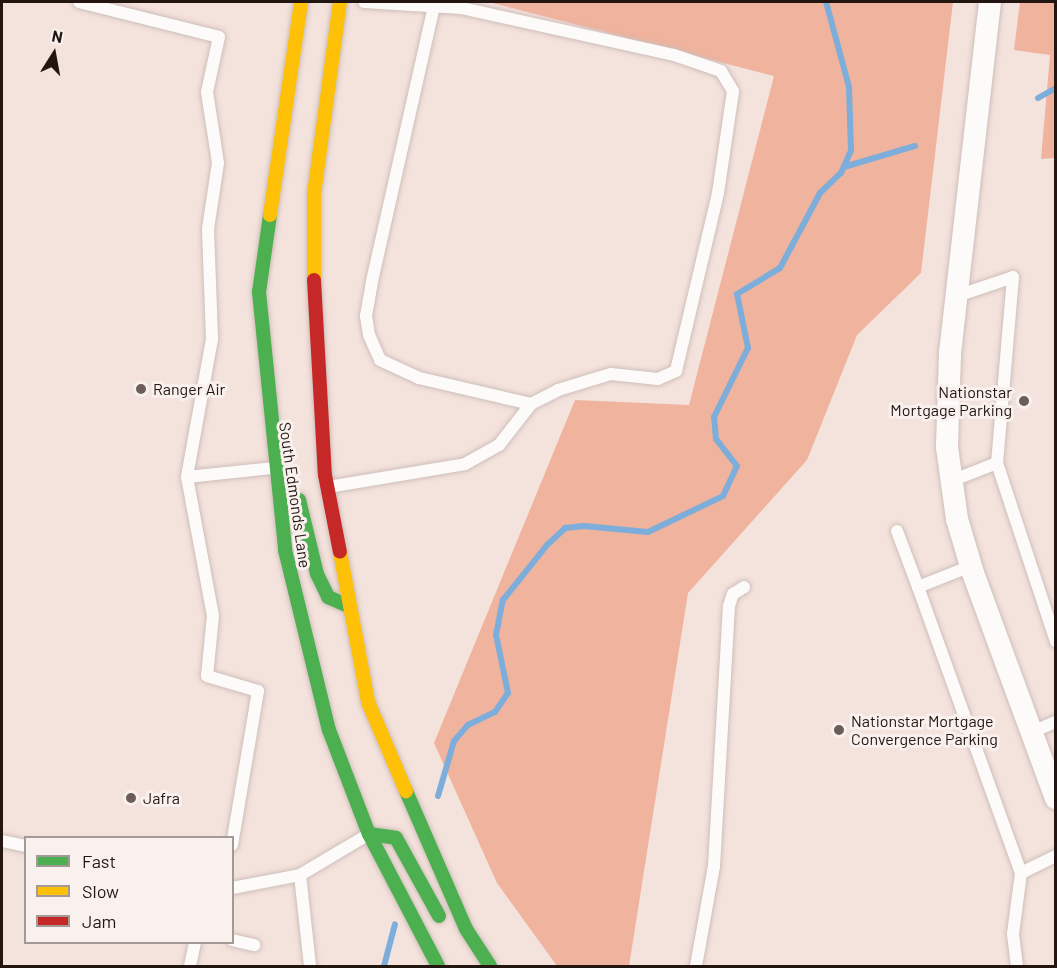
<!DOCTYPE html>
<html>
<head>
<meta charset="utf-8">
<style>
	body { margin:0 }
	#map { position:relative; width:1057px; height:968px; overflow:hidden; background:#f4e2dc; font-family:Barlow,sans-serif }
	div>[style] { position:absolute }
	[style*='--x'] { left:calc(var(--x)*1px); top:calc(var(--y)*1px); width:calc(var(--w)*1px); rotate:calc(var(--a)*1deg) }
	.forest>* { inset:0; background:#f0b39d }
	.stream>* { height:6px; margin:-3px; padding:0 3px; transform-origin:3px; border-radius:3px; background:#7daedb }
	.roads { filter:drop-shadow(0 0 2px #cebfba) drop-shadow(0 0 2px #cebfba) }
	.lane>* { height:12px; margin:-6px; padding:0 6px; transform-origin:6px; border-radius:6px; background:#fdfbfa }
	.street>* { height:22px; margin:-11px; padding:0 11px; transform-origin:11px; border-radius:11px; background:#fdfbfa }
	.fast>* { height:14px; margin:-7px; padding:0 7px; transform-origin:7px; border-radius:7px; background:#4caf50 }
	.slow>* { height:14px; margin:-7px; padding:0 7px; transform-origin:7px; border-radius:7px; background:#ffc107 }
	.jam>* { height:14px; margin:-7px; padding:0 7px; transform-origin:7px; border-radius:7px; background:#c62828 }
	.dots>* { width:16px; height:16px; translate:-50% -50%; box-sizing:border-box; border:3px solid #f9f1ee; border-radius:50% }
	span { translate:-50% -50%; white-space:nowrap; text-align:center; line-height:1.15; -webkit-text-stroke:6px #f9f1ee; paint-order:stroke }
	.poi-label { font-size:16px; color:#231611 }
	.left { translate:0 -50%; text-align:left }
	.right { translate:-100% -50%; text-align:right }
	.street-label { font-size:16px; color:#231611 }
	.frame { position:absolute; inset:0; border:3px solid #231611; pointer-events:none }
	.legend { position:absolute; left:24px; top:836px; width:210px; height:108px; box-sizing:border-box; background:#f9f1ee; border:2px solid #a39996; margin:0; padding:8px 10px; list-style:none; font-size:18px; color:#231611 }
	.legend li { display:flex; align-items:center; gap:12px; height:30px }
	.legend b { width:30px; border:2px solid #a39996 }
	.north { position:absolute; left:24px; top:24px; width:60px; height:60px; -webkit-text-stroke:4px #f9f1ee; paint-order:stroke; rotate:11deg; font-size:16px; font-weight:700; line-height:24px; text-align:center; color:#231611 }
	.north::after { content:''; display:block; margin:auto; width:21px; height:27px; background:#231611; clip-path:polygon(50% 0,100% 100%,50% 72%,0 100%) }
</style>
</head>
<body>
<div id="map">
	<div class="forest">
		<i style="clip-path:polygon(489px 2px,953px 2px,921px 273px,857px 335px,807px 460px,688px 593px,629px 966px,557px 966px,497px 883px,434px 743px,575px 400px,689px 405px,774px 76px)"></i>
		<i style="clip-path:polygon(1020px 2px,1055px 2px,1055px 158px,1041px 159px,1050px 55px,1014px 50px)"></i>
	</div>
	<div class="stream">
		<i style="--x:1038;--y:98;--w:21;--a:-29"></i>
		<i style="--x:844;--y:167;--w:74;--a:-16.5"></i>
		<i style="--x:438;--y:796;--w:57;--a:-73.8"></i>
		<i style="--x:454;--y:741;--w:21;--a:-49"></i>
		<i style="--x:468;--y:725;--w:30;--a:-26"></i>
		<i style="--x:495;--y:712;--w:23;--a:-56"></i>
		<i style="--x:508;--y:693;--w:59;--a:-101.7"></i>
		<i style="--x:496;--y:635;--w:36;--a:-79"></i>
		<i style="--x:503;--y:600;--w:70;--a:-51.3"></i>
		<i style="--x:547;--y:545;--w:25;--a:-43"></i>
		<i style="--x:565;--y:528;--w:19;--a:-6"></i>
		<i style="--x:584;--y:526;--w:64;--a:5.4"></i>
		<i style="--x:648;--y:532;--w:83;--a:-25.6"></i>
		<i style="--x:723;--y:496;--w:33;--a:-65"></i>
		<i style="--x:737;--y:466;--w:34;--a:-128"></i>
		<i style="--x:716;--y:439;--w:22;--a:-95"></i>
		<i style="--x:714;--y:417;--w:77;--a:-63.8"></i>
		<i style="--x:748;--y:348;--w:55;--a:-101.5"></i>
		<i style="--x:737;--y:294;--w:50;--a:-31.2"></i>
		<i style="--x:780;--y:268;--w:85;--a:-61.9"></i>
		<i style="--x:820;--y:193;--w:29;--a:-44"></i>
		<i style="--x:841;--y:173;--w:24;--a:-66"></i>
		<i style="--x:851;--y:151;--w:64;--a:-91.8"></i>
		<i style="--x:849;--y:87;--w:88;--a:-105.1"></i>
		<i style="--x:384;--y:966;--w:43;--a:-75.3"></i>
	</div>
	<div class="roads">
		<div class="lane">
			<i style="--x:79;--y:2;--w:144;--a:14"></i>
			<i style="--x:219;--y:37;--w:56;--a:102.3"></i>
			<i style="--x:207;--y:92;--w:72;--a:81.2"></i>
			<i style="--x:218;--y:163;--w:67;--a:98.6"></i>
			<i style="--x:208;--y:229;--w:110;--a:87.9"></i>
			<i style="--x:212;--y:339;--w:140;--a:100.3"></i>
			<i style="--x:187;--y:477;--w:141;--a:79.4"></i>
			<i style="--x:213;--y:616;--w:60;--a:95.7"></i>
			<i style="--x:207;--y:676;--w:53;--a:16.4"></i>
			<i style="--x:258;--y:691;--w:156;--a:99.6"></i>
			<i style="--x:434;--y:6;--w:283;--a:102.7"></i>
			<i style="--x:372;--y:282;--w:35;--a:100"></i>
			<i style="--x:366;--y:316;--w:19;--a:81"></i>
			<i style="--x:369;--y:335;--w:27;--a:66"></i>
			<i style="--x:380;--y:360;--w:43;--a:24.8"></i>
			<i style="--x:419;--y:378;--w:115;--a:13.1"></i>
			<i style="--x:957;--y:296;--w:59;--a:-18.7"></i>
			<i style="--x:1013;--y:277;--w:187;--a:94.9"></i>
			<i style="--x:997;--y:463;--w:188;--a:71.7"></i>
			<i style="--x:187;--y:477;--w:85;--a:-6"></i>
			<i style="--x:951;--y:481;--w:49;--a:-21.4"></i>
			<i style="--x:328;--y:487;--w:139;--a:-9.5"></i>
			<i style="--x:465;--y:464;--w:39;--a:-29"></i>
			<i style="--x:499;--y:445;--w:52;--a:-52"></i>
			<i style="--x:531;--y:404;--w:30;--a:-27"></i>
			<i style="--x:558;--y:390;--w:55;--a:-16.8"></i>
			<i style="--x:611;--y:374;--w:47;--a:6.1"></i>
			<i style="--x:658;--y:379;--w:20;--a:-24"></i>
			<i style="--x:676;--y:371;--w:183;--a:-76.7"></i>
			<i style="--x:718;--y:193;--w:103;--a:-81.6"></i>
			<i style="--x:733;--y:91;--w:23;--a:-121"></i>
			<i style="--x:721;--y:71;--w:50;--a:-161.2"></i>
			<i style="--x:674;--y:55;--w:217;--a:-167.5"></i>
			<i style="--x:462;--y:8;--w:98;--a:-176.5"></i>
			<i style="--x:897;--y:531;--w:60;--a:69.4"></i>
			<i style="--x:918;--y:587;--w:57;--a:-21.6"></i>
			<i style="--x:918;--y:587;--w:304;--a:70.2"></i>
			<i style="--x:1021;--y:873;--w:62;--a:97.5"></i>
			<i style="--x:1013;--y:934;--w:32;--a:83"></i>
			<i style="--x:1032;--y:732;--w:26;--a:-23"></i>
			<i style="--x:2;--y:841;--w:25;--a:12"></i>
			<i style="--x:1021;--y:873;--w:39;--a:-26"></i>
			<i style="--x:300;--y:875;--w:92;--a:83.7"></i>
			<i style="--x:232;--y:888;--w:69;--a:-10.8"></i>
			<i style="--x:300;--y:875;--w:80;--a:-30.7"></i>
			<i style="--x:232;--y:940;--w:23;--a:13"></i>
			<i style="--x:190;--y:966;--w:25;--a:-78"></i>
			<i style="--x:696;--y:966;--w:102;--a:-79.8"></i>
			<i style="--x:714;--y:866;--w:260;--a:-86.7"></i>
			<i style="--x:729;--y:606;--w:13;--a:-72"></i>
			<i style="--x:733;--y:594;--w:13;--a:-32"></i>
		</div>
		<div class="street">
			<i style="--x:990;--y:2;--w:355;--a:96.5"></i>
			<i style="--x:950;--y:355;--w:92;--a:91.9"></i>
			<i style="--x:947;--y:447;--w:73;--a:82.1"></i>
			<i style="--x:957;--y:519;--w:56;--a:73.5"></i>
			<i style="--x:973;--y:573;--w:240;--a:69.8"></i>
		</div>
		<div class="fast">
			<i style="--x:270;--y:215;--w:78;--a:98.1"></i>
			<i style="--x:259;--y:292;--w:259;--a:84.2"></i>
			<i style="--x:285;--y:550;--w:185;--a:76.3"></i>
			<i style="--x:329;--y:730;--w:111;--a:69"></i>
			<i style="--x:369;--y:834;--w:149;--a:62.4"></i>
			<i style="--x:299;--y:500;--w:76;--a:76.3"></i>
			<i style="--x:317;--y:574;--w:25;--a:64"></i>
			<i style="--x:328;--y:597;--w:20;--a:24"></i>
			<i style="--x:406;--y:791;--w:150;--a:66.5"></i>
			<i style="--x:466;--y:929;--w:44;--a:57"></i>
			<i style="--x:369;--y:834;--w:27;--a:8"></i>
			<i style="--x:396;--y:838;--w:89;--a:61.1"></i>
		</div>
		<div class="slow">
			<i style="--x:270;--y:215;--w:215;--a:-81.7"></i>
			<i style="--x:314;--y:280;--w:86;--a:-90"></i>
			<i style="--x:314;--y:194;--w:194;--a:-82.3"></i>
			<i style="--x:340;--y:552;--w:153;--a:79.4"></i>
			<i style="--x:368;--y:702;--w:97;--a:66.9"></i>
		</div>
		<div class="jam">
			<i style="--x:314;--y:280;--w:195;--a:86.8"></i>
			<i style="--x:325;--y:475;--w:78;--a:79"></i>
		</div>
	</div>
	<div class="dots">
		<i style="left:141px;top:389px;background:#6c5d58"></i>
		<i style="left:1024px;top:401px;background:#6c5d58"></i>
		<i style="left:839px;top:730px;background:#6c5d58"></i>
		<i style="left:131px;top:798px;background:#6c5d58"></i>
	</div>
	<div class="poi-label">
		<span class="left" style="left:153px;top:389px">Ranger Air</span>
		<span class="right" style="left:1012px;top:401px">Nationstar<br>Mortgage Parking</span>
		<span class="left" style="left:851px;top:730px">Nationstar Mortgage<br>Convergence Parking</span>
		<span class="left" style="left:143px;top:798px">Jafra</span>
	</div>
	<div class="street-label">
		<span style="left:295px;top:495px;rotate:82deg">South Edmonds Lane</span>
	</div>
	<div class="frame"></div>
	<ul class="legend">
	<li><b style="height:8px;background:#4caf50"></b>Fast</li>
	<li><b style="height:8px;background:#ffc107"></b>Slow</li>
	<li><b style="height:8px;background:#c62828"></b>Jam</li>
	</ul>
	<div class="north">N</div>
</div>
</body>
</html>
